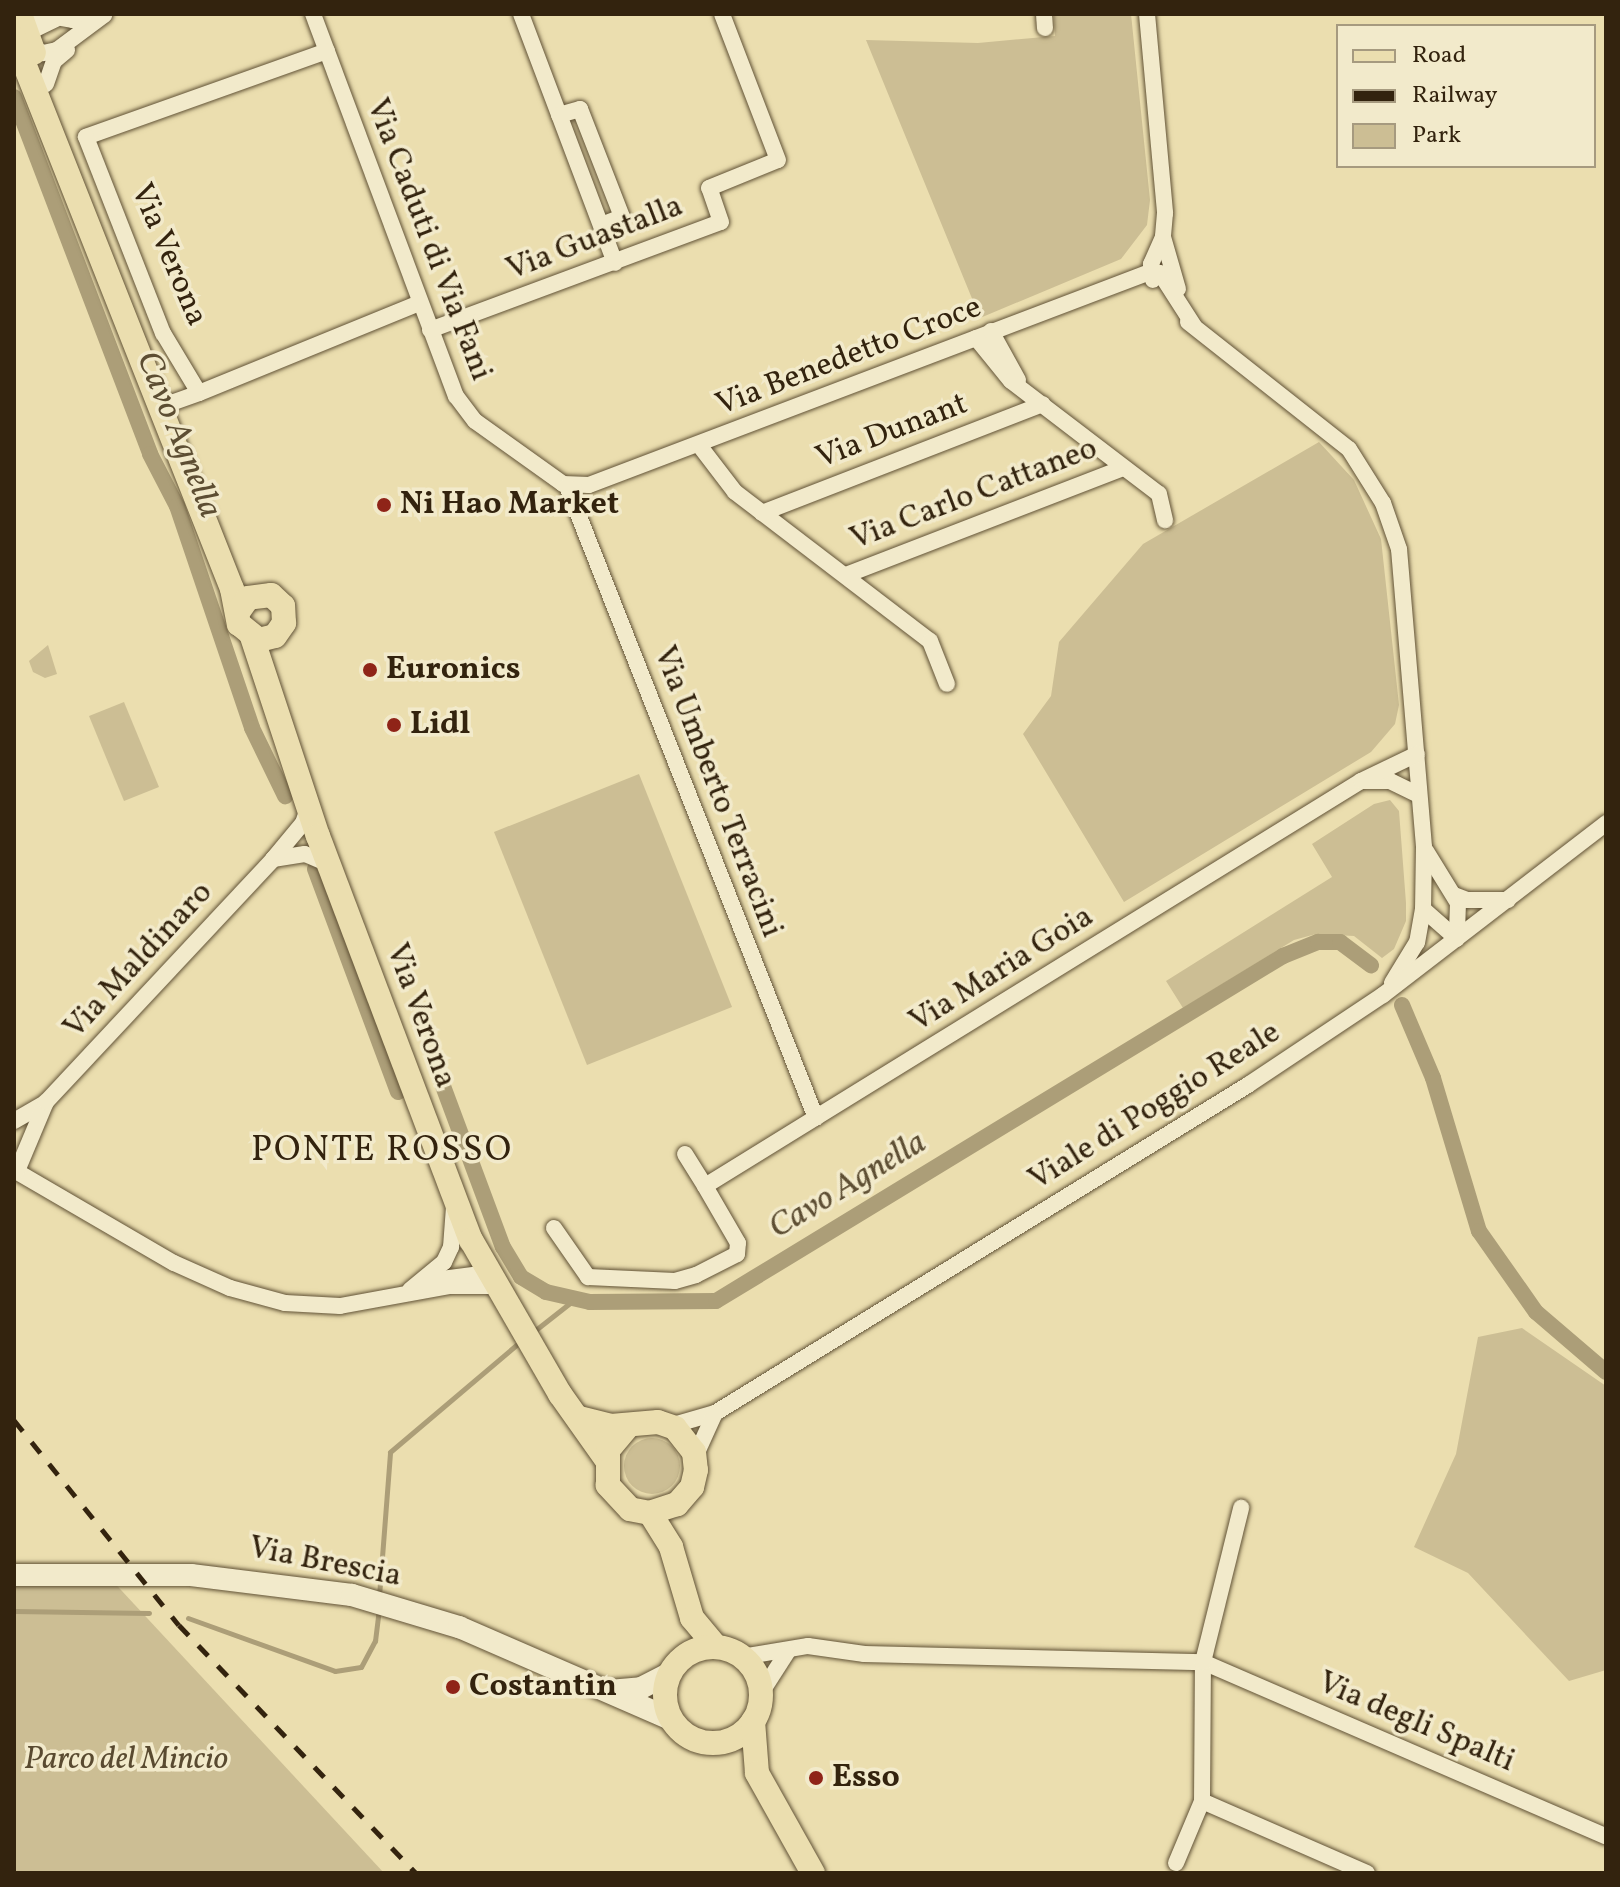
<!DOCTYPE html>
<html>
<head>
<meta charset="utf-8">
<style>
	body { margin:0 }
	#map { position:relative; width:1620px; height:1887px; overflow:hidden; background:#ebdeaf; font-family:Vollkorn,serif }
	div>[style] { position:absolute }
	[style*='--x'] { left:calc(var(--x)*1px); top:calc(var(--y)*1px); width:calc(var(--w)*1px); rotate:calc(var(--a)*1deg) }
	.green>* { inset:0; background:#ccbe94 }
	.round { border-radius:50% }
	.stream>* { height:5px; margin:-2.5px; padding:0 2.5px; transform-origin:2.5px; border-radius:2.5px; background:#ac9e78 }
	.canal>* { height:16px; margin:-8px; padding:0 8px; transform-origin:8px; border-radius:8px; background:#ac9e78 }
	.roads { filter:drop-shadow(0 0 2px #615236) drop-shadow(0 0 2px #615236) }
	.minor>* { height:16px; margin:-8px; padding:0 8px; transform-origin:8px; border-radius:8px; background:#f2eacb }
	.secondary>* { height:22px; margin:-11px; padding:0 11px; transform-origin:11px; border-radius:11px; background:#f2eacb }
	.primary>* { height:24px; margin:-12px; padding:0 12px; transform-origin:12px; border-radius:12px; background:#ebdeaf }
	.primary>.ring { margin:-12px; padding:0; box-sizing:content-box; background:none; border:24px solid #ebdeaf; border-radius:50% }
	.rail>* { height:5px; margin-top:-2.5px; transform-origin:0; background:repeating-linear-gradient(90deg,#33230e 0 14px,transparent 0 28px) }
	.dots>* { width:22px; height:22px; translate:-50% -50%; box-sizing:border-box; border:4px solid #f2eacb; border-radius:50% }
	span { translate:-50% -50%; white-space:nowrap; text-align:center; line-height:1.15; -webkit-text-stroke:7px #f2eacb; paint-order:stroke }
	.street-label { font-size:32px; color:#33230e }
	.poi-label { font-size:32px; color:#33230e; font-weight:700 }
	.left { translate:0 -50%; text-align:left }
	.park-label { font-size:32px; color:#594a30; font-style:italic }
	.water-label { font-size:34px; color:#5d4e33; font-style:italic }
	.quarter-label { font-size:36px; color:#33230e; letter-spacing:2px }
	.frame { position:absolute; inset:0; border:16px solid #33230e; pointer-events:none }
	.legend { position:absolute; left:1336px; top:24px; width:260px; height:144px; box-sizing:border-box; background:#f2eacb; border:2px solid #a69a7f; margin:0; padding:10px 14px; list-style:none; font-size:24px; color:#33230e }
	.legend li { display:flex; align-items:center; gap:16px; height:40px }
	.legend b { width:40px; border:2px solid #a69a7f }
</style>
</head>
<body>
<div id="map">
	<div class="green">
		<i style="clip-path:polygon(1054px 14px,1131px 14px,1150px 200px,1147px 225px,1121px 259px,980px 318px,866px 40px,978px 43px,1055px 36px)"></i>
		<i style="clip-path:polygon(1319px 442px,1354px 480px,1381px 539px,1399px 705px,1395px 724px,1371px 752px,1124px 902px,1023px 734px,1051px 696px,1059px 642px,1143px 544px)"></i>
		<i style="clip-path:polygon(48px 645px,57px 674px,45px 678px,33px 672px,29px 661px)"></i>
		<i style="clip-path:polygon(124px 702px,159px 787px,124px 801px,89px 716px)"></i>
		<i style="clip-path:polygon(639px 774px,732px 1007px,587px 1065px,494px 832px)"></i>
		<i style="clip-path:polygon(1390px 800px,1399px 811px,1406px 903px,1406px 921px,1394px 949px,1382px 958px,1354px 936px,1316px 934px,1294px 940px,1183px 1008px,1166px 981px,1332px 877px,1312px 844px,1374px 804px)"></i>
		<i style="clip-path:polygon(1522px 1328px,1606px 1386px,1606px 1670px,1569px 1681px,1468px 1573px,1414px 1547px,1456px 1454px,1478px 1337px)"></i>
		<i class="round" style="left:624px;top:1438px;width:56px;height:56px"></i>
		<i style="clip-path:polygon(14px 1570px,108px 1576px,384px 1873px,14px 1873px)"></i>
	</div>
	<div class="stream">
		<i style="--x:533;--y:1332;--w:53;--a:-38.2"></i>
		<i style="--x:379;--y:1596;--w:144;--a:-85.6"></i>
		<i style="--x:390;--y:1452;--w:173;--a:-40.3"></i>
		<i style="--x:14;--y:1611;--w:135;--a:0.8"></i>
		<i style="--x:188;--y:1618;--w:156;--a:19.8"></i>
		<i style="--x:335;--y:1671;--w:26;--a:-9"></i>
		<i style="--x:361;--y:1667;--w:30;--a:-62"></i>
		<i style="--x:375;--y:1641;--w:31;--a:-83"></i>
	</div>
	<div class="canal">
		<i style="--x:14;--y:97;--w:382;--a:69.1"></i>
		<i style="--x:150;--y:454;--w:59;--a:62.6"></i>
		<i style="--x:177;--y:506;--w:234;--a:71.3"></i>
		<i style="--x:252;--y:728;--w:76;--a:64.1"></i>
		<i style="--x:315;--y:869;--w:238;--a:69.6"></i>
		<i style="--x:1402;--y:1005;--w:79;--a:67"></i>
		<i style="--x:1433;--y:1078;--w:160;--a:73.3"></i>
		<i style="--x:1479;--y:1231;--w:99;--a:54.9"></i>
		<i style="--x:1536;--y:1312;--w:92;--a:40.6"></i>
		<i style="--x:440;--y:1078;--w:180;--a:69.6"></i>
		<i style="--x:503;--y:1247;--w:35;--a:59"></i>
		<i style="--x:521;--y:1277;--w:29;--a:31"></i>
		<i style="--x:546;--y:1292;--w:45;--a:12.8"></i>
		<i style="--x:590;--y:1302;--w:126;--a:-0.5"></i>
		<i style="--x:716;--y:1301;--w:664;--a:-31.32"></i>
		<i style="--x:1283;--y:956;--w:38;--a:-22"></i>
		<i style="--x:1318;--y:942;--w:22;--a:0"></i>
		<i style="--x:1340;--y:942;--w:39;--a:37"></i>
	</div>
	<div class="roads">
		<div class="minor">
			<i style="--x:39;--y:14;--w:35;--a:10"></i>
			<i style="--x:73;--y:20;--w:31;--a:-9"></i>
			<i style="--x:313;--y:14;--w:408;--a:69.5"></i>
			<i style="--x:456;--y:396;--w:31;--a:53"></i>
			<i style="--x:475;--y:421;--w:108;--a:35.6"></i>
			<i style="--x:563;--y:484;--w:26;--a:2"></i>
			<i style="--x:589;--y:485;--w:600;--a:-20.79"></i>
			<i style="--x:1150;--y:272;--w:10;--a:6"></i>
			<i style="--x:1160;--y:273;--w:63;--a:57.3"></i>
			<i style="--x:521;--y:14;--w:266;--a:69.3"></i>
			<i style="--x:1044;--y:14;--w:14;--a:86"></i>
			<i style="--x:1147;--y:14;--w:200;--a:84.8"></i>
			<i style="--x:1165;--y:213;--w:24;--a:95"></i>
			<i style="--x:1163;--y:237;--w:30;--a:114"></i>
			<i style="--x:1151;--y:264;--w:16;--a:83"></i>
			<i style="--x:24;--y:42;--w:9;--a:-72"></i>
			<i style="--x:27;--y:33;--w:32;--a:-26"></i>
			<i style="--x:27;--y:45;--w:18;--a:27"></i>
			<i style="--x:43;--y:53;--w:14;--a:-12"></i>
			<i style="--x:57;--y:50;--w:59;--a:-36.7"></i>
			<i style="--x:327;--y:51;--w:256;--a:160.4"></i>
			<i style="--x:86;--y:137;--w:211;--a:68.6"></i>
			<i style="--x:163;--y:333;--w:70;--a:59"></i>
			<i style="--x:199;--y:393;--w:239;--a:-22.2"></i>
			<i style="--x:46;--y:84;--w:24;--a:-71"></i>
			<i style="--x:54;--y:61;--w:17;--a:-40"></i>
			<i style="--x:559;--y:115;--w:22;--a:-16"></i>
			<i style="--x:580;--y:109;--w:116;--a:68.7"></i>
			<i style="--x:622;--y:217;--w:22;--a:159"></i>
			<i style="--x:1163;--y:237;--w:54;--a:73.9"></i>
			<i style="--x:1188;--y:322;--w:205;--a:38.3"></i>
			<i style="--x:1349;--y:449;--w:64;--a:57.8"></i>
			<i style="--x:1383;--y:503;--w:49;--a:70.8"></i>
			<i style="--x:1399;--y:549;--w:299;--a:85.2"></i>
			<i style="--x:1424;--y:847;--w:62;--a:90.9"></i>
			<i style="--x:1423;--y:909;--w:34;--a:100"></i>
			<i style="--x:1417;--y:942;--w:48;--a:121.4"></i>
			<i style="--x:430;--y:330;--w:310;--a:-20.4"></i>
			<i style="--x:721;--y:222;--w:36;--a:-109"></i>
			<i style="--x:709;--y:188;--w:74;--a:-22.1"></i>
			<i style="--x:778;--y:160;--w:156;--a:-111"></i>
			<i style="--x:991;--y:331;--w:56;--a:61.1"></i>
			<i style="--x:976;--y:338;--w:55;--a:50.9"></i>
			<i style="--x:1011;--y:381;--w:186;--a:37.4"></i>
			<i style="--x:1159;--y:494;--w:27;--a:77"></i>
			<i style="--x:160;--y:407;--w:41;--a:-19.7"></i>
			<i style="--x:699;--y:445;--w:59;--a:52.5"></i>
			<i style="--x:735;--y:492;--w:245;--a:37.4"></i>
			<i style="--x:930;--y:641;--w:46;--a:68.4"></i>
			<i style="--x:567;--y:486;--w:679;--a:68.5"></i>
			<i style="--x:762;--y:513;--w:301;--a:-21.2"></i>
			<i style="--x:846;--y:575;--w:297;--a:-21.1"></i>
			<i style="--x:1362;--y:781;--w:28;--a:0"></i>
			<i style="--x:1390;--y:781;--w:32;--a:26"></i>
			<i style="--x:1426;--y:851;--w:61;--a:58.4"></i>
			<i style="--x:1458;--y:903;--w:36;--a:92"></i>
			<i style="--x:273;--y:859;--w:32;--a:-9"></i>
			<i style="--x:305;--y:854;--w:26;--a:23"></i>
			<i style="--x:1454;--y:895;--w:14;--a:21"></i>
			<i style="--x:1467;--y:900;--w:41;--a:0"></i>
			<i style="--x:1423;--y:909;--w:45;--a:41.4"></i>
			<i style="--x:14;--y:1121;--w:36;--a:-30"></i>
			<i style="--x:685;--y:1154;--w:38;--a:58"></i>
			<i style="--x:705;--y:1186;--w:771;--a:-31.69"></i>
			<i style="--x:1361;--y:781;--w:62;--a:-25.7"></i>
			<i style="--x:14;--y:1170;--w:185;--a:30.2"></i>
			<i style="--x:174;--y:1263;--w:61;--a:24.1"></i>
			<i style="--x:230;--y:1288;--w:57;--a:15.3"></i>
			<i style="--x:285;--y:1303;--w:55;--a:3.1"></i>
			<i style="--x:340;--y:1306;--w:112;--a:-10.3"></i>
			<i style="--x:450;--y:1286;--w:44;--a:0"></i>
			<i style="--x:17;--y:1171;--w:75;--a:-67.2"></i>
			<i style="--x:46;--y:1102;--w:333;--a:-46.9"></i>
			<i style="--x:273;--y:859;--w:47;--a:-50.2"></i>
			<i style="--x:303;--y:823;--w:18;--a:-71"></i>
			<i style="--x:554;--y:1228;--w:60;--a:55.2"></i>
			<i style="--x:588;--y:1277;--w:87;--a:2.6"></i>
			<i style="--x:675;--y:1281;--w:22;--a:-16"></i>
			<i style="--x:696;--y:1275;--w:46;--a:-27.1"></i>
			<i style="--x:737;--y:1254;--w:11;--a:-85"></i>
			<i style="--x:738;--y:1243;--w:66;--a:-120.1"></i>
			<i style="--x:434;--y:1280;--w:53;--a:-7.5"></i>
			<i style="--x:410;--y:1290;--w:44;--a:-39.5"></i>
			<i style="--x:444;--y:1262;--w:17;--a:-65"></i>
			<i style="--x:451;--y:1247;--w:40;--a:-85.7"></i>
			<i style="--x:670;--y:1426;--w:47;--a:-16.1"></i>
			<i style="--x:715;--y:1413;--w:626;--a:-31.61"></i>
			<i style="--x:1248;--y:1085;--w:162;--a:-33.7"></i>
			<i style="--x:1383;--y:995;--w:282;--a:-37.6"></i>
			<i style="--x:695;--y:1457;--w:48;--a:-65.6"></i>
			<i style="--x:742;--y:1657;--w:67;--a:-9.5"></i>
			<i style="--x:808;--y:1646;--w:57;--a:8.1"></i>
			<i style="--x:864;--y:1654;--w:339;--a:1.4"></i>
			<i style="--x:1203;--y:1662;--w:439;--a:23.4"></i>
			<i style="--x:761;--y:1693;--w:50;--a:-57.3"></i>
			<i style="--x:1202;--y:1801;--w:180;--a:23.6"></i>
			<i style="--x:1176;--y:1863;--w:67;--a:-67.2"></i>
			<i style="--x:1202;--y:1801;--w:139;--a:-89.6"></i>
			<i style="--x:1203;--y:1662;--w:159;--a:-76.1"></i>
		</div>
		<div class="secondary">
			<i style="--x:14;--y:1575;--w:177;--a:0"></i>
			<i style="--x:191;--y:1575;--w:162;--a:7.1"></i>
			<i style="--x:352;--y:1595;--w:112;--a:16.7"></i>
			<i style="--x:459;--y:1627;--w:231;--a:23.5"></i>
			<i style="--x:609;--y:1691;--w:32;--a:-5"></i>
			<i style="--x:641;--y:1688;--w:34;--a:-27"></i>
		</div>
		<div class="primary">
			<i style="--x:20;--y:14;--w:41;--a:70.3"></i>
			<i style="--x:14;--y:38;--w:593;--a:68.41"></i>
			<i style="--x:232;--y:589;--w:36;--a:79"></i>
			<i style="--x:239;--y:624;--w:26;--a:39"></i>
			<i style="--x:259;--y:640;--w:16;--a:-14"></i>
			<i style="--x:275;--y:636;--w:16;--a:-55"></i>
			<i style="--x:284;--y:623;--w:17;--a:-93"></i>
			<i style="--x:283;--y:606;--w:16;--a:-137"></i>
			<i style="--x:271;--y:595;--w:23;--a:173"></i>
			<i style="--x:248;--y:598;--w:16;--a:125"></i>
			<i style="--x:252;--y:637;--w:210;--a:71.7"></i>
			<i style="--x:318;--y:836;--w:432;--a:69.3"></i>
			<i style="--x:471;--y:1240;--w:178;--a:60"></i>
			<i style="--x:560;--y:1394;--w:80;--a:54.7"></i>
			<i style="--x:579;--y:1418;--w:33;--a:14"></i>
			<i style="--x:611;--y:1426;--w:47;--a:-4.9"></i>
			<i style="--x:658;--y:1422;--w:18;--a:19"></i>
			<i style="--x:675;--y:1428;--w:31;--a:52"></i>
			<i style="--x:694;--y:1452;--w:18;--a:84"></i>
			<i style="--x:696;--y:1470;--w:17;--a:103"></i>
			<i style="--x:692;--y:1487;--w:23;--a:131"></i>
			<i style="--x:677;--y:1504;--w:28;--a:162"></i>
			<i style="--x:650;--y:1513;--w:20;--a:-169"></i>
			<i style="--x:630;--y:1509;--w:33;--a:-133"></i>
			<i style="--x:608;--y:1485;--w:35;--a:-90"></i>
			<i style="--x:608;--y:1450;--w:31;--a:-50"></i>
			<i style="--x:650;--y:1513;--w:40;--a:58"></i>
			<i style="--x:671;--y:1547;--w:74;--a:73.5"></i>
			<i style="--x:692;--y:1618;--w:38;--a:50"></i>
			<i class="ring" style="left:665px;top:1647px;width:72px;height:72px"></i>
			<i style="--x:753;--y:1721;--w:52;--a:85.6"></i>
			<i style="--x:757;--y:1773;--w:115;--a:60.8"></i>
		</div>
	</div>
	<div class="rail">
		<i style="--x:14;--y:1420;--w:263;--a:51.2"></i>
		<i style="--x:179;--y:1625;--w:343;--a:46.3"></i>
	</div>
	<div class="dots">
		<i style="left:384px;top:505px;background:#8f2418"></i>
		<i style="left:370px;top:670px;background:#8f2418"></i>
		<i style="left:394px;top:725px;background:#8f2418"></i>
		<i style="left:453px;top:1687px;background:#8f2418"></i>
		<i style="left:816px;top:1778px;background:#8f2418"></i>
	</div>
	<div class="street-label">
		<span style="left:595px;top:239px;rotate:-21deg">Via Guastalla</span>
		<span style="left:428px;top:240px;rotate:69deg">Via Caduti di Via Fani</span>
		<span style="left:168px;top:255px;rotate:67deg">Via Verona</span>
		<span style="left:849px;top:357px;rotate:-21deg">Via Benedetto Croce</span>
		<span style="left:892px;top:432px;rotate:-21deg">Via Dunant</span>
		<span style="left:974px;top:495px;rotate:-21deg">Via Carlo Cattaneo</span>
		<span style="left:717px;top:792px;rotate:69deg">Via Umberto Terracini</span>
		<span style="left:139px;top:961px;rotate:-47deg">Via Maldinaro</span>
		<span style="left:1002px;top:970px;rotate:-32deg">Via Maria Goia</span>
		<span style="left:420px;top:1016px;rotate:70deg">Via Verona</span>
		<span style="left:1155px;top:1107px;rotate:-32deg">Viale di Poggio Reale</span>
		<span style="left:325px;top:1563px;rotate:11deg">Via Brescia</span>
		<span style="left:1416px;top:1723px;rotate:23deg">Via degli Spalti</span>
	</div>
	<div class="poi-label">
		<span class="left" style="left:400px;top:505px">Ni Hao Market</span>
		<span class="left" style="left:386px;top:670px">Euronics</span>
		<span class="left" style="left:410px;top:725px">Lidl</span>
		<span class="left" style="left:469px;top:1687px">Costantin</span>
		<span class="left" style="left:832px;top:1778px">Esso</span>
	</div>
	<div class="park-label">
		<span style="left:126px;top:1760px">Parco del Mincio</span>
	</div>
	<div class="water-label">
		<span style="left:178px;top:435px;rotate:68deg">Cavo Agnella</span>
		<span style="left:848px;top:1186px;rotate:-31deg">Cavo Agnella</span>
	</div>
	<div class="quarter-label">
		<span style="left:382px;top:1152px">PONTE ROSSO</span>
	</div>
	<div class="frame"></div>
	<ul class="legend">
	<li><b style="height:10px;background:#ebdeaf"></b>Road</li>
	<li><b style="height:10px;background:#33230e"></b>Railway</li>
	<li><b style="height:22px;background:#ccbe94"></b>Park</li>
	</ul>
</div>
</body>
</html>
